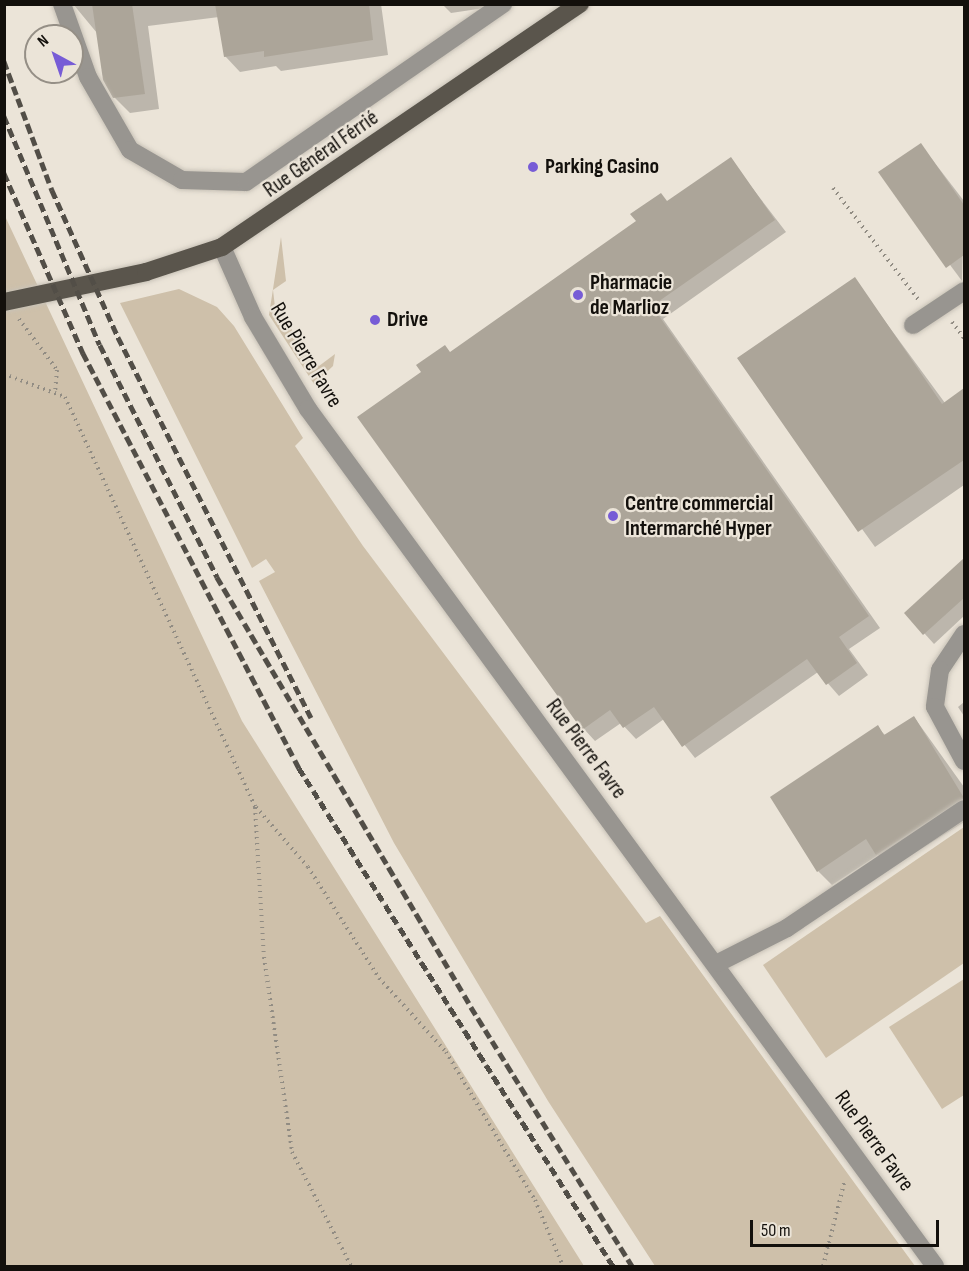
<!DOCTYPE html>
<html>
<head>
<meta charset="utf-8">
<style>
	body { margin:0 }
	#map { position:relative; width:969px; height:1271px; overflow:hidden; background:#ebe4d8; font-family:"Sofia Sans Condensed",sans-serif }
	div>[style] { position:absolute }
	[style*='--x'] { left:calc(var(--x)*1px); top:calc(var(--y)*1px); width:calc(var(--w)*1px); rotate:calc(var(--a)*1deg) }
	.green>* { inset:0; background:#cec0aa }
	.shadow>* { inset:0; background:#0003 }
	.building>* { inset:0; background:#aca599 }
	.path>* { height:4px; margin-top:-2px; transform-origin:0; background:repeating-linear-gradient(90deg,#918c83 0 1.5px,transparent 0 6px) }
	.roads { filter:drop-shadow(0 0 2px #c8c2b7) drop-shadow(0 0 2px #c8c2b7) }
	.minor>* { height:18px; margin:-9px; padding:0 9px; transform-origin:9px; border-radius:9px; background:#989590 }
	.major>* { height:18px; margin:-9px; padding:0 9px; transform-origin:9px; border-radius:9px; background:#5a554c }
	.rail>* { height:4.5px; margin-top:-2.25px; transform-origin:0; background:repeating-linear-gradient(90deg,#524e47 0 9px,transparent 0 13.5px) }
	.dots>* { width:16px; height:16px; translate:-50% -50%; box-sizing:border-box; border:3px solid #ebe4d8; border-radius:50% }
	span { translate:-50% -50%; white-space:nowrap; text-align:center; line-height:1.15; -webkit-text-stroke:4.5px #ebe4d8; paint-order:stroke }
	.street-label { font-size:22px; color:#13100c }
	.poi-label { font-size:22px; color:#13100c; font-weight:700 }
	.left { translate:0 -50%; text-align:left }
	.frame { position:absolute; inset:0; border:6px solid #13100c; pointer-events:none }
	.north { position:absolute; left:24px; top:24px; width:60px; height:60px; box-sizing:border-box; background:#ebe4d8; border:2px solid #958f86; border-radius:50%; rotate:320deg; font-size:16px; font-weight:700; line-height:24px; text-align:center; color:#13100c }
	.north::after { content:''; display:block; margin:auto; width:21px; height:27px; background:#775cd6; clip-path:polygon(50% 0,100% 100%,50% 72%,0 100%) }
	.scale { position:absolute; left:750px; top:1220px; width:189px; height:27px; box-sizing:border-box; border:3px solid #13100c; border-top:0; padding-left:8px; font-size:18px; line-height:21px; white-space:nowrap; color:#13100c; -webkit-text-stroke:4px #ebe4d8; paint-order:stroke }
</style>
</head>
<body>
<div id="map">
	<div class="green">
		<i style="clip-path:polygon(4px 214px,242px 721px,584px 1266px,5px 1266px)"></i>
		<i style="clip-path:polygon(281px 237px,286px 281px,273px 290px,275px 307px,319px 366px,335px 354px,333px 366px,314px 384px,269px 315px)"></i>
		<i style="clip-path:polygon(179px 289px,217px 307px,234px 326px,303px 438px,295px 446px,363px 546px,646px 923px,660px 916px,915px 1266px,655px 1266px,548px 1101px,394px 843px,259px 581px,275px 572px,266px 559px,252px 568px,120px 303px)"></i>
		<i style="clip-path:polygon(964px 827px,964px 963px,826px 1058px,763px 965px)"></i>
		<i style="clip-path:polygon(964px 979px,964px 1095px,942px 1109px,889px 1027px)"></i>
	</div>
	<div class="shadow">
		<i style="clip-path:polygon(73px 4px,381px 4px,388px 55px,281px 71px,276px 66px,240px 72px,225px 56px,219px 17px,148px 26px,159px 109px,130px 113px,114px 97px,97px 33px)"></i>
		<i style="clip-path:polygon(442px 4px,511px 4px,451px 13px)"></i>
		<i style="clip-path:polygon(921px 145px,964px 201px,962px 281px,881px 172px)"></i>
		<i style="clip-path:polygon(730px 159px,786px 232px,663px 319px,880px 628px,849px 649px,868px 675px,839px 696px,818px 672px,695px 758px,664px 719px,636px 739px,621px 723px,595px 741px,584px 729px,359px 417px)"></i>
		<i style="clip-path:polygon(854px 279px,945px 403px,964px 390px,964px 485px,875px 547px,739px 358px)"></i>
		<i style="clip-path:polygon(964px 560px,964px 616px,934px 644px,906px 613px)"></i>
		<i style="clip-path:polygon(964px 702px,964px 716px,958px 707px)"></i>
		<i style="clip-path:polygon(914px 717px,964px 787px,964px 822px,891px 868px,878px 855px,832px 885px,818px 871px,877px 727px,886px 736px)"></i>
	</div>
	<div class="building">
		<i style="clip-path:polygon(92px 4px,132px 4px,145px 94px,113px 98px,103px 80px)"></i>
		<i style="clip-path:polygon(215px 4px,369px 4px,373px 40px,264px 57px,264px 51px,224px 57px)"></i>
		<i style="clip-path:polygon(921px 143px,964px 205px,964px 255px,946px 268px,878px 172px)"></i>
		<i style="clip-path:polygon(731px 157px,775px 220px,652px 306px,869px 616px,839px 637px,857px 663px,826px 685px,807px 659px,682px 747px,654px 707px,623px 728px,610px 710px,582px 730px,357px 417px,421px 372px,416px 365px,445px 345px,450px 352px,636px 221px,630px 214px,661px 193px,667px 201px)"></i>
		<i style="clip-path:polygon(855px 277px,942px 404px,964px 388px,964px 460px,858px 532px,737px 358px)"></i>
		<i style="clip-path:polygon(964px 558px,964px 598px,923px 635px,904px 613px)"></i>
		<i style="clip-path:polygon(914px 716px,964px 798px,876px 855px,866px 839px,817px 872px,770px 797px,878px 725px,884px 735px)"></i>
	</div>
	<div class="path">
		<i style="--x:833;--y:188;--w:140;--a:52.6"></i>
		<i style="--x:19;--y:319;--w:64;--a:53.3"></i>
		<i style="--x:57;--y:370;--w:23;--a:95"></i>
		<i style="--x:952;--y:322;--w:20;--a:53"></i>
		<i style="--x:4;--y:374;--w:65;--a:20.7"></i>
		<i style="--x:65;--y:397;--w:452;--a:65.1"></i>
		<i style="--x:255;--y:807;--w:150;--a:86.6"></i>
		<i style="--x:264;--y:957;--w:197;--a:81.8"></i>
		<i style="--x:292;--y:1152;--w:128;--a:62.6"></i>
		<i style="--x:256;--y:807;--w:79;--a:49.1"></i>
		<i style="--x:308;--y:867;--w:132;--a:57.4"></i>
		<i style="--x:379;--y:978;--w:100;--a:47.8"></i>
		<i style="--x:446;--y:1052;--w:173;--a:59"></i>
		<i style="--x:535;--y:1200;--w:72;--a:67"></i>
		<i style="--x:823;--y:1266;--w:89;--a:-75.7"></i>
	</div>
	<div class="roads">
		<div class="minor">
			<i style="--x:62;--y:4;--w:77;--a:70.4"></i>
			<i style="--x:88;--y:77;--w:84;--a:60.1"></i>
			<i style="--x:130;--y:150;--w:60;--a:30"></i>
			<i style="--x:182;--y:180;--w:64;--a:1.8"></i>
			<i style="--x:246;--y:182;--w:313;--a:-34.7"></i>
			<i style="--x:222;--y:247;--w:77;--a:66.1"></i>
			<i style="--x:253;--y:317;--w:107;--a:59.1"></i>
			<i style="--x:308;--y:409;--w:1062;--a:53.81"></i>
			<i style="--x:913;--y:325;--w:61;--a:-33.7"></i>
			<i style="--x:964;--y:634;--w:43;--a:123.7"></i>
			<i style="--x:940;--y:670;--w:37;--a:98"></i>
			<i style="--x:935;--y:707;--w:61;--a:61.8"></i>
			<i style="--x:718;--y:963;--w:77;--a:-26.9"></i>
			<i style="--x:787;--y:928;--w:213;--a:-33.9"></i>
		</div>
		<div class="major">
			<i style="--x:4;--y:302;--w:145;--a:-11.9"></i>
			<i style="--x:146;--y:272;--w:80;--a:-18.2"></i>
			<i style="--x:222;--y:247;--w:433;--a:-34.2"></i>
		</div>
	</div>
	<div class="rail">
		<i style="--x:4;--y:61;--w:138;--a:69.6"></i>
		<i style="--x:52;--y:190;--w:161;--a:65.8"></i>
		<i style="--x:118;--y:337;--w:427;--a:63.1"></i>
		<i style="--x:4;--y:116;--w:248;--a:67.3"></i>
		<i style="--x:100;--y:345;--w:260;--a:63.2"></i>
		<i style="--x:217;--y:577;--w:499;--a:59.4"></i>
		<i style="--x:471;--y:1007;--w:305;--a:58.1"></i>
		<i style="--x:4;--y:173;--w:197;--a:66.3"></i>
		<i style="--x:83;--y:353;--w:468;--a:62.5"></i>
		<i style="--x:299;--y:768;--w:589;--a:57.77"></i>
	</div>
	<div class="dots">
		<i style="left:533px;top:167px;background:#775cd6"></i>
		<i style="left:578px;top:295px;background:#775cd6"></i>
		<i style="left:375px;top:320px;background:#775cd6"></i>
		<i style="left:613px;top:516px;background:#775cd6"></i>
	</div>
	<div class="street-label">
		<span style="left:321px;top:154px;rotate:-35deg">Rue Général Férrié</span>
		<span style="left:306px;top:355px;rotate:59deg">Rue Pierre Favre</span>
		<span style="left:586px;top:749px;rotate:53deg">Rue Pierre Favre</span>
		<span style="left:874px;top:1141px;rotate:54deg">Rue Pierre Favre</span>
	</div>
	<div class="poi-label">
		<span class="left" style="left:545px;top:167px">Parking Casino</span>
		<span class="left" style="left:590px;top:295px">Pharmacie<br>de Marlioz</span>
		<span class="left" style="left:387px;top:320px">Drive</span>
		<span class="left" style="left:625px;top:516px">Centre commercial<br>Intermarché Hyper</span>
	</div>
	<div class="frame"></div>
	<div class="north">N</div>
	<div class="scale">50 m</div>
</div>
</body>
</html>
